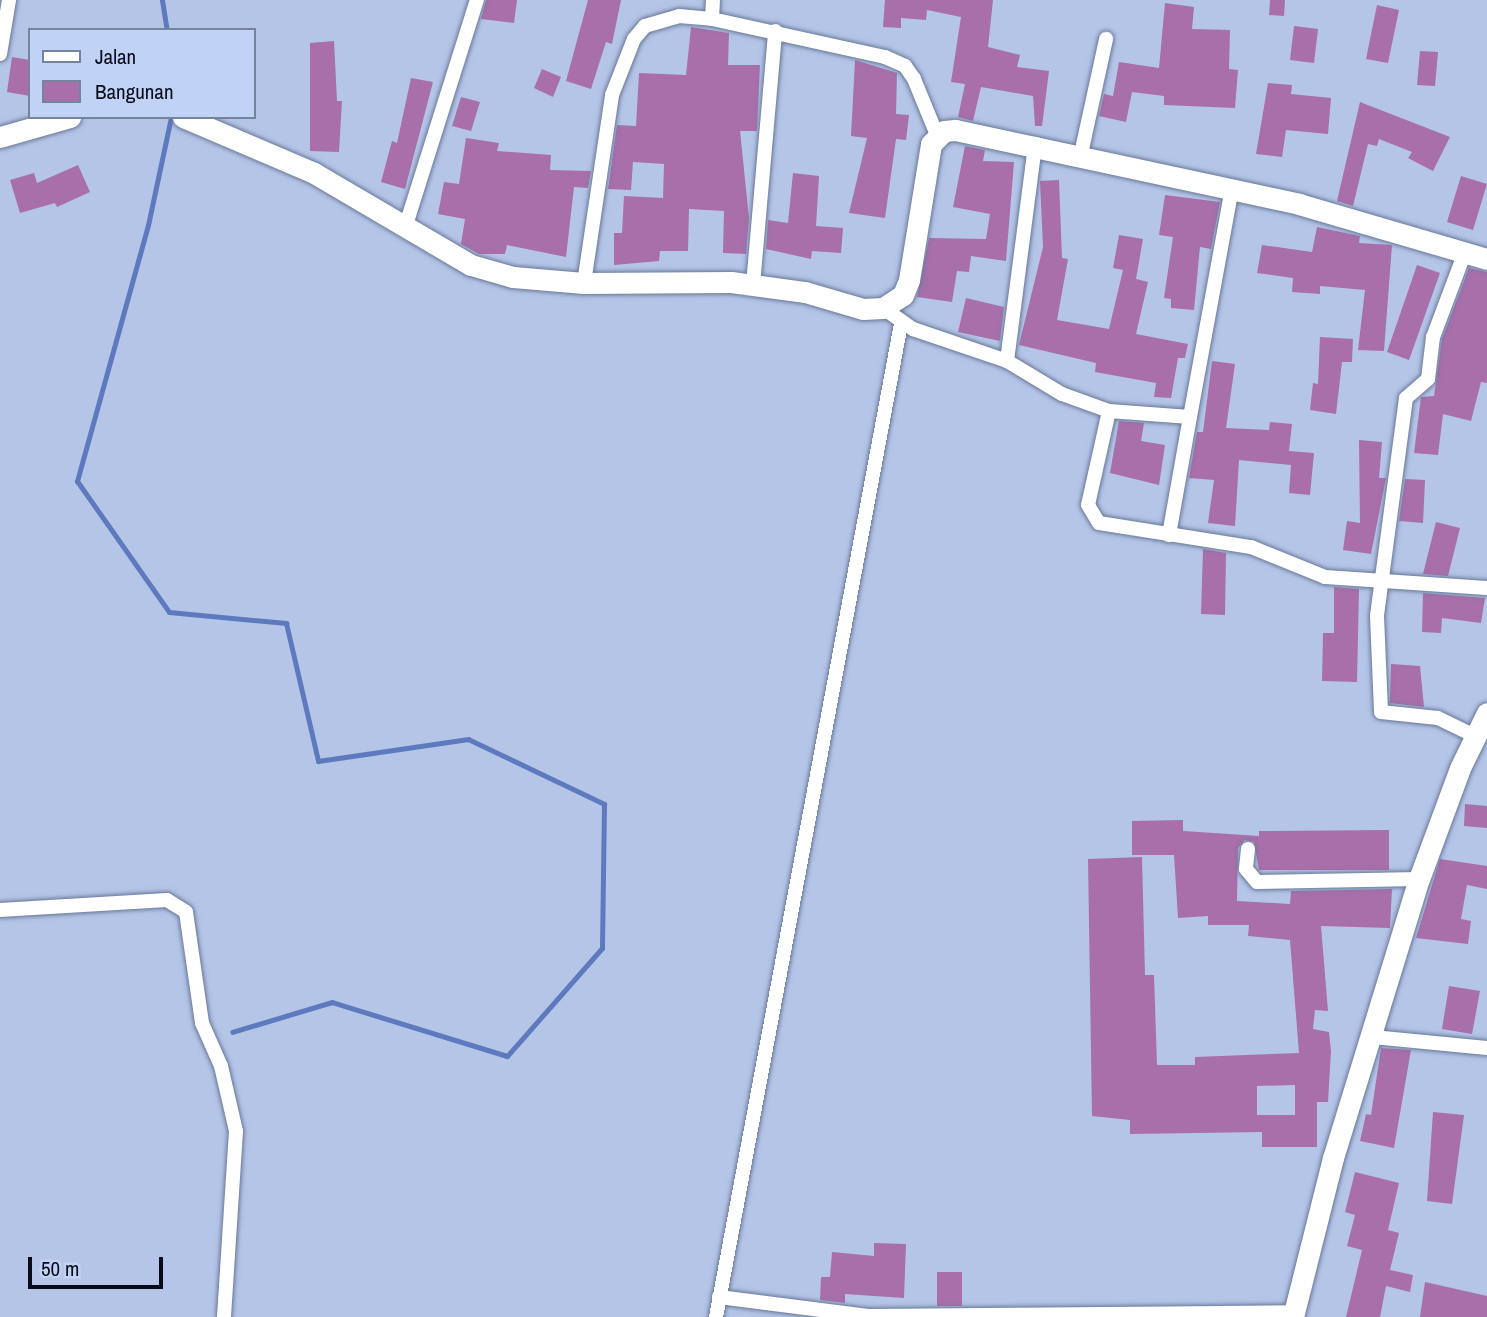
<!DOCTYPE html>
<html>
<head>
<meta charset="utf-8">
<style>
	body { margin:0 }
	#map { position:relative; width:1487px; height:1317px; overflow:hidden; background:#b4c5e8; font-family:"Archivo Narrow",sans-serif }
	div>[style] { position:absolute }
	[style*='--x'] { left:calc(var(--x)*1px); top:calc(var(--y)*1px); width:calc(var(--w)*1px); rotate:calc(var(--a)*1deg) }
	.stream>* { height:5px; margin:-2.5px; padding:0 2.5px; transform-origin:2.5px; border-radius:2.5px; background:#5c7abd }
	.building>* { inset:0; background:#a86fab }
	.roads { filter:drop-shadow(0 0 2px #687898) drop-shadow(0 0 2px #687898) }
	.street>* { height:14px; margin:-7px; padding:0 7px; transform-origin:7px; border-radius:7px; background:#fff }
	.secondary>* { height:21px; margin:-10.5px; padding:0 10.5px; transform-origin:10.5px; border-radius:10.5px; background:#fff }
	span { translate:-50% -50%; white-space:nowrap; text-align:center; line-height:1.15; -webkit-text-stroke:7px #c0d2f5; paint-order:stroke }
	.legend { position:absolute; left:28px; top:28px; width:228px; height:91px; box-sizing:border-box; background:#c0d2f5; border:2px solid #76839d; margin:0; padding:9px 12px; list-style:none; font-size:21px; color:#070c18 }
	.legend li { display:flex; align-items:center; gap:14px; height:35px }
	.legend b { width:35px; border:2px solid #76839d }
	.scale { position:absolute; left:28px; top:1257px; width:135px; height:32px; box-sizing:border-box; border:4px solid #070c18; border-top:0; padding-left:9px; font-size:21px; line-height:24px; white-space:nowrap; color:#070c18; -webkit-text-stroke:5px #c0d2f5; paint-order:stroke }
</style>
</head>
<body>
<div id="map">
	<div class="stream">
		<i style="--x:162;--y:0;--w:30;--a:81"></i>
		<i style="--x:171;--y:117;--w:110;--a:102"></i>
		<i style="--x:148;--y:225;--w:266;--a:105.5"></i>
		<i style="--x:77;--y:481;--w:160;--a:54.9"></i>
		<i style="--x:169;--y:612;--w:118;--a:5.4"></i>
		<i style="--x:286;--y:623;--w:142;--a:76.9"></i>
		<i style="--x:318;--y:761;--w:152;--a:-8.3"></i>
		<i style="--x:468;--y:739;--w:151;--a:25.5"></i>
		<i style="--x:604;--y:804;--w:144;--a:90.8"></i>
		<i style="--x:602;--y:948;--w:144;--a:131.3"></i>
		<i style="--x:507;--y:1056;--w:183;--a:-162.9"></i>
		<i style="--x:332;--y:1002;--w:104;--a:163.3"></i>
	</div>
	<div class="building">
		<i style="clip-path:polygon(486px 0,517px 0,514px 23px,481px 19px)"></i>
		<i style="clip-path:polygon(588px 0,621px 0,612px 44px,606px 42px,591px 89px,566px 81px)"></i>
		<i style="clip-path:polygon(885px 0,993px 0,988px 47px,1020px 55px,1017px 67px,1049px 71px,1042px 126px,1035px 126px,1033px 96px,981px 87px,973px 121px,958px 117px,965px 84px,951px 82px,961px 17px,927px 10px,926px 20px,901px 18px,901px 28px,883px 27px)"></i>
		<i style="clip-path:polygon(1270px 0,1285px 0,1284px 16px,1269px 15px)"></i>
		<i style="clip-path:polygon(1165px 3px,1194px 7px,1192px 29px,1230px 30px,1229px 69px,1238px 70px,1235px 108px,1164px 105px,1164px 96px,1132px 92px,1126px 122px,1099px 116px,1104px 94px,1113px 96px,1119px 62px,1159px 68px)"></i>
		<i style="clip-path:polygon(1377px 5px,1399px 10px,1388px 63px,1366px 59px)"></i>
		<i style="clip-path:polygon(1294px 26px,1318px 29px,1314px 63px,1290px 60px)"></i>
		<i style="clip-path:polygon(691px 27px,729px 33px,728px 65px,760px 65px,757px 131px,740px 131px,749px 218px,746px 254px,723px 253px,724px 211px,689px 209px,688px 251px,660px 251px,659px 261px,614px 265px,614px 233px,622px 233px,624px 196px,663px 198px,664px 164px,633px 162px,631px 190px,608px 189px,617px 125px,636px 126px,639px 73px,686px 75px)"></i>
		<i style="clip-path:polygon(334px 41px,337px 101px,342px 101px,339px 152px,310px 151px,310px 43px)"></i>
		<i style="clip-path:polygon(1420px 51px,1438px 52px,1435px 86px,1417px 85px)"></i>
		<i style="clip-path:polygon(12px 57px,30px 60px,30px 96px,7px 92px)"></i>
		<i style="clip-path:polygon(855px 60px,897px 73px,896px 114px,909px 115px,906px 140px,896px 139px,885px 218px,849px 213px,867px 138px,851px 136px)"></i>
		<i style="clip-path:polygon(542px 69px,561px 77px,553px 97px,534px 88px)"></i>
		<i style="clip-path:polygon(411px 78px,433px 82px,405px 189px,381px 182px,392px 141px,397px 143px)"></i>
		<i style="clip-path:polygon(1268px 83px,1292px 85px,1291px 94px,1331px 98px,1328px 134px,1286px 130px,1282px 157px,1256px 154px)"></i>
		<i style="clip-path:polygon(461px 97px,480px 102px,471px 131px,452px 126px)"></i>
		<i style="clip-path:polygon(1360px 102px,1450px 137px,1433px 171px,1408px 158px,1412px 152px,1379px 139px,1377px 146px,1368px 144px,1353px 206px,1337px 201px)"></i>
		<i style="clip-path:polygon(466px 138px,499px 143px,497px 151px,551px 155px,550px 170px,591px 171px,588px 188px,574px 187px,566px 257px,507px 245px,505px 254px,479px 254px,461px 244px,465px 219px,438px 214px,444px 182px,459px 184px)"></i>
		<i style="clip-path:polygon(965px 146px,985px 150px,983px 161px,1014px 162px,1006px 261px,971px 256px,969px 272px,957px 271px,952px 302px,917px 297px,929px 238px,986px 239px,990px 214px,953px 207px)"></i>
		<i style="clip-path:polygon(78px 165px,90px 192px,57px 207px,55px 203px,20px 213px,10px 180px,34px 173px,37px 183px)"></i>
		<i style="clip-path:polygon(793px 173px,819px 176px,816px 226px,843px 228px,841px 253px,812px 251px,811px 259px,766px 249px,768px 220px,788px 223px)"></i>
		<i style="clip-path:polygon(1461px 176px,1487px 184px,1473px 230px,1447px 222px)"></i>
		<i style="clip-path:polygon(1059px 180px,1062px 258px,1068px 259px,1057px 320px,1109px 329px,1123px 270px,1113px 268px,1119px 235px,1143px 239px,1136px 279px,1148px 282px,1136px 334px,1188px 344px,1185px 358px,1178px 358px,1171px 398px,1154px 397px,1156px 383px,1095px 372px,1096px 363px,1019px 345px,1043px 247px,1040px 181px)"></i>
		<i style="clip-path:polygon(1165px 195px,1220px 202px,1211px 249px,1200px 247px,1194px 310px,1171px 308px,1171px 299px,1164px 298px,1173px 237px,1159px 235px)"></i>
		<i style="clip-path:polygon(1317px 227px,1360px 236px,1359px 243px,1392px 245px,1384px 351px,1358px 350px,1365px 290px,1320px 286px,1320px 294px,1292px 292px,1293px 278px,1257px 273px,1262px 245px,1312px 252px)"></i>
		<i style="clip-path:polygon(1417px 265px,1440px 273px,1409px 360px,1387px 352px)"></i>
		<i style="clip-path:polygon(1469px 268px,1487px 272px,1487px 383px,1481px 382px,1471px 421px,1443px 414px,1438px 455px,1414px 453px,1421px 397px,1434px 396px,1442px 339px)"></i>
		<i style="clip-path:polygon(966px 298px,1004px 307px,1000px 341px,958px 332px)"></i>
		<i style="clip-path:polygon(1320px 337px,1353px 339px,1352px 362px,1342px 362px,1336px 414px,1310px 410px,1313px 383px,1318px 384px)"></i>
		<i style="clip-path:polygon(1212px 361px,1235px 364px,1226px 428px,1269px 430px,1270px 422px,1292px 424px,1289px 451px,1314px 453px,1310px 495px,1289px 493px,1291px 465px,1239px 460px,1235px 526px,1208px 523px,1214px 480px,1189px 478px,1197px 432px,1203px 432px)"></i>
		<i style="clip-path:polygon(1119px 421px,1144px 423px,1141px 441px,1165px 445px,1159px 485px,1110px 473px)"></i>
		<i style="clip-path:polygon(1359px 440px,1382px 442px,1379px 478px,1386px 478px,1371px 554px,1343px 550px,1347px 521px,1360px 523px)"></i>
		<i style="clip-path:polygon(1405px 479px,1425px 480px,1423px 523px,1399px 521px)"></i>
		<i style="clip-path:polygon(1436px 522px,1460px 528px,1448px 576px,1423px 574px)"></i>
		<i style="clip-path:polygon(1203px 549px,1226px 553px,1225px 615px,1201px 614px)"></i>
		<i style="clip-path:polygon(1334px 587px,1359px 589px,1357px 682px,1322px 681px,1323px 633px,1334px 633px)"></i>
		<i style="clip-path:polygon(1423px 593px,1485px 598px,1481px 623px,1442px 618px,1441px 633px,1422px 632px)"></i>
		<i style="clip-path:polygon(1391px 664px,1420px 666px,1424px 707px,1390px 703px)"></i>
		<i style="clip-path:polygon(1465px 804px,1487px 806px,1487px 828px,1464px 826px)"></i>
		<i style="clip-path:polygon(evenodd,1183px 820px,1183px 831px,1259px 836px,1259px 831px,1389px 830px,1389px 870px,1259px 870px,1254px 842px,1245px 840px,1238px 848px,1237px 901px,1290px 904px,1291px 891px,1392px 889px,1390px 928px,1321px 926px,1328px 1011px,1315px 1010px,1313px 1029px,1329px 1032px,1331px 1051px,1328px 1102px,1317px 1102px,1317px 1147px,1262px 1147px,1262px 1132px,1130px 1134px,1130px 1120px,1092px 1116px,1088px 859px,1142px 857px,1145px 975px,1154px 975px,1157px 1065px,1195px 1065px,1195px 1057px,1299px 1053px,1290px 940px,1248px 936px,1249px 925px,1208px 925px,1208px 916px,1178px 918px,1174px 855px,1132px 855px,1132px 821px,1183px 820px,1295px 1085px,1295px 1115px,1257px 1115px,1257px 1086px,1295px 1085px)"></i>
		<i style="clip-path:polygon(1440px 859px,1487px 866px,1487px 889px,1467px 885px,1461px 919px,1471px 921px,1468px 944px,1416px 938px)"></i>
		<i style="clip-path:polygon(1449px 986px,1480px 991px,1472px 1034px,1442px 1029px)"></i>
		<i style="clip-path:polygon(1381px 1048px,1411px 1050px,1394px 1148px,1360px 1141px,1366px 1114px,1371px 1115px)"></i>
		<i style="clip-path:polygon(1433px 1112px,1464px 1115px,1452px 1204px,1427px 1201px)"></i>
		<i style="clip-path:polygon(1355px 1172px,1399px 1183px,1388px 1230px,1399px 1233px,1390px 1270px,1413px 1275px,1410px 1292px,1386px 1286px,1380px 1317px,1346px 1317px,1362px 1250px,1347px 1246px,1355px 1215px,1345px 1212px)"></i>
		<i style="clip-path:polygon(874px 1243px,906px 1244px,904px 1298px,845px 1294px,845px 1303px,820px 1300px,821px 1277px,830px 1277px,832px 1252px,874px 1256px)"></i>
		<i style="clip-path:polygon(937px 1272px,962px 1272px,962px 1306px,937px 1306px)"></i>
		<i style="clip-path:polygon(1425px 1282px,1487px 1296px,1487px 1317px,1420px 1317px)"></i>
	</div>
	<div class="roads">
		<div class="street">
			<i style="--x:712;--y:19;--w:19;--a:-87"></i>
			<i style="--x:0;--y:54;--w:55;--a:-80.5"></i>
			<i style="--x:1081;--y:154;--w:118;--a:-77.7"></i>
			<i style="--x:405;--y:228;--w:239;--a:-72.5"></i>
			<i style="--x:1465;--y:252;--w:91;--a:110.6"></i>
			<i style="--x:1433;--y:337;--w:42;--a:96.8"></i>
			<i style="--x:1428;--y:379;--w:29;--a:139"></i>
			<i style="--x:1406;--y:398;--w:220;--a:97.6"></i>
			<i style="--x:1377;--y:616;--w:96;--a:87.6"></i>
			<i style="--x:1381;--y:712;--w:57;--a:6"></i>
			<i style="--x:1438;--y:718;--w:41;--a:25.9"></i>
			<i style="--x:584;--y:283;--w:190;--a:-81.5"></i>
			<i style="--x:612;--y:95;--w:60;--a:-68.6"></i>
			<i style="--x:634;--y:39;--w:17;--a:-50"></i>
			<i style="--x:645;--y:26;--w:35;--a:-16"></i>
			<i style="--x:679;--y:16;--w:33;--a:5"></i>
			<i style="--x:712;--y:19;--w:177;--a:12.4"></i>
			<i style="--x:885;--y:57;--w:22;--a:24"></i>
			<i style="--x:905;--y:66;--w:16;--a:55"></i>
			<i style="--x:914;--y:79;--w:61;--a:67.7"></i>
			<i style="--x:753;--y:285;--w:255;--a:-85"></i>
			<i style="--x:883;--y:308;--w:37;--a:35"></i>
			<i style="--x:913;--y:329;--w:99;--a:18.8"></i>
			<i style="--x:1007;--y:361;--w:64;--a:31"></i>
			<i style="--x:1062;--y:394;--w:50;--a:19.9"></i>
			<i style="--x:1109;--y:411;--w:96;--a:102.6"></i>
			<i style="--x:1088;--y:505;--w:21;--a:59"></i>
			<i style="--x:1099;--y:523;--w:154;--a:9"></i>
			<i style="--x:1251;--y:547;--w:80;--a:22.1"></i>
			<i style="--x:1325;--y:577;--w:162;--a:3.9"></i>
			<i style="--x:1007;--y:361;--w:219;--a:-82.6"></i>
			<i style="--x:1109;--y:411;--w:81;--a:4.2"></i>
			<i style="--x:1190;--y:417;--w:120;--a:100.1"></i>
			<i style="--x:1190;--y:417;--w:232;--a:-79.6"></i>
			<i style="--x:1248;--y:849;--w:20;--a:96"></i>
			<i style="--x:1246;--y:869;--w:17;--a:50"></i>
			<i style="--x:1257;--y:882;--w:162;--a:-1.1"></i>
			<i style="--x:0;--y:910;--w:167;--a:-3.4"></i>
			<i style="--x:167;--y:900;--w:22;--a:32"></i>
			<i style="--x:186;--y:912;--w:112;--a:81.8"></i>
			<i style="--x:202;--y:1023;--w:47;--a:66.2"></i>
			<i style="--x:221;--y:1066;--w:67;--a:77"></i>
			<i style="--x:236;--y:1131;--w:186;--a:93.7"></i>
			<i style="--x:1372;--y:1037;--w:116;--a:5.5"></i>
			<i style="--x:719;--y:1297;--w:150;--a:7.3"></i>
			<i style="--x:868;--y:1316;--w:426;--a:-0.5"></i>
			<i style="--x:716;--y:1317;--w:1010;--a:-79.45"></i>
		</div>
		<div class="secondary">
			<i style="--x:183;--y:117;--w:142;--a:23.1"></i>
			<i style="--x:314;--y:173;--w:182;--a:30.4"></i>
			<i style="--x:471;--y:265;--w:44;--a:15.9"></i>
			<i style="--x:513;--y:277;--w:71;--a:4.8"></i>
			<i style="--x:584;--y:283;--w:147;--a:-0.4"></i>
			<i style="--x:731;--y:282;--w:75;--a:7.7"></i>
			<i style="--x:805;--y:292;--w:60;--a:16.3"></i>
			<i style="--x:863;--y:309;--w:20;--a:-3"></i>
			<i style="--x:883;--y:308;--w:24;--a:-33"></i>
			<i style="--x:903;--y:295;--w:16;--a:-68"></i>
			<i style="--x:909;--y:280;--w:138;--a:-80.8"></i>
			<i style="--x:931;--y:144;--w:18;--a:-45"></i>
			<i style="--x:944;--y:131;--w:11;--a:-5"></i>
			<i style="--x:955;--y:130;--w:352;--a:12.1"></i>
			<i style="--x:1299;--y:204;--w:196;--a:16.3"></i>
			<i style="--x:0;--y:137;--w:73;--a:-15.9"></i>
			<i style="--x:1293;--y:1317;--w:164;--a:-75.9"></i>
			<i style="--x:1333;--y:1158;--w:292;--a:-72.9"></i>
			<i style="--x:1419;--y:879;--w:118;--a:-69.7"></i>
			<i style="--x:1460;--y:768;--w:61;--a:-63.9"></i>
		</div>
	</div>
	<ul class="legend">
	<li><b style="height:9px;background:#fff"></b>Jalan</li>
	<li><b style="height:19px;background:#a86fab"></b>Bangunan</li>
	</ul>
	<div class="scale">50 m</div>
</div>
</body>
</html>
